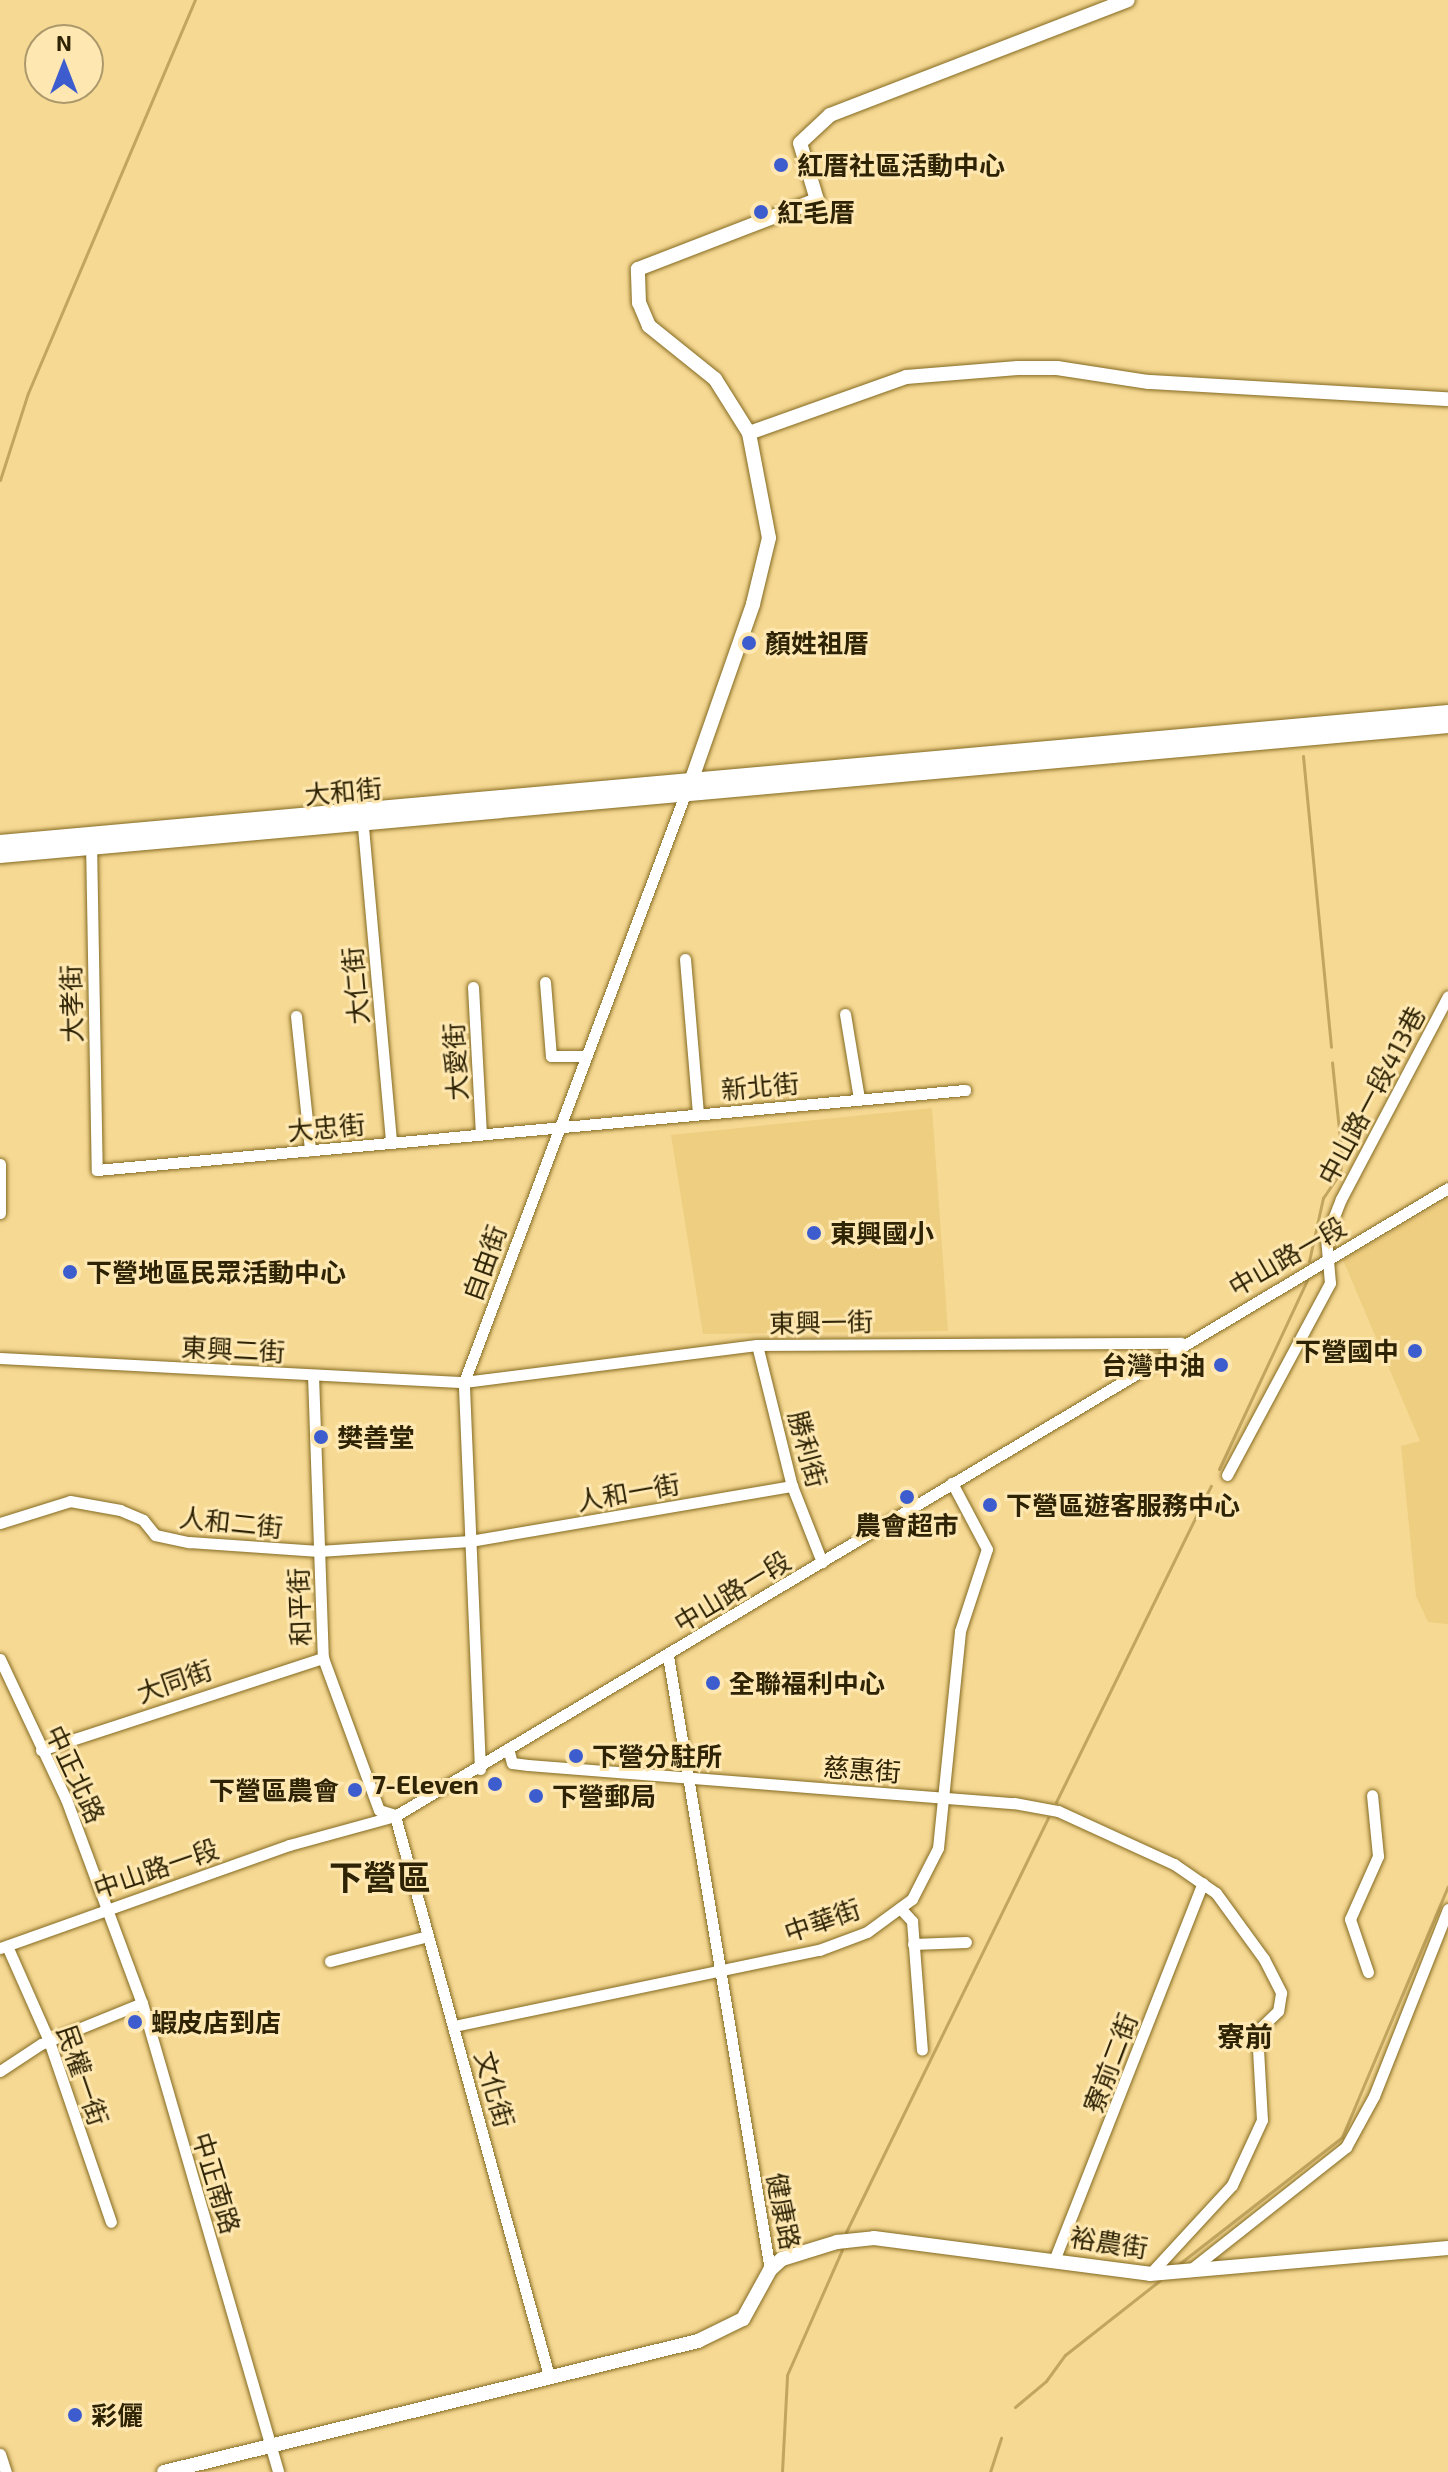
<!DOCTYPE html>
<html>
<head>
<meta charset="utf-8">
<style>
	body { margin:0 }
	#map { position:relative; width:1448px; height:2472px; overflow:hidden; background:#f6d993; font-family:"Exo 2","Noto Sans TC",sans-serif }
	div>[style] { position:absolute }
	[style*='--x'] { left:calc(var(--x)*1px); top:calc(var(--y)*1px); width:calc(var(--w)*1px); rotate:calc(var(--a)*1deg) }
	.built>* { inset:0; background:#eece80 }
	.stream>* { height:3px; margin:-1.5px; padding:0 1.5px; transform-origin:1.5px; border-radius:1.5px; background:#c2a660 }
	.roads { filter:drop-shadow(0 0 2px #846a22) drop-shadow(0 0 2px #846a22) }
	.minor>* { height:11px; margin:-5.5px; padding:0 5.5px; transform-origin:5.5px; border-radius:5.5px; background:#fff }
	.tertiary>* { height:14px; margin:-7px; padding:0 7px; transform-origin:7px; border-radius:7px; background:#fff }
	.secondary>* { height:16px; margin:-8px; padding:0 8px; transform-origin:8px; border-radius:8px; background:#fff }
	.dots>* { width:22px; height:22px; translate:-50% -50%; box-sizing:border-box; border:4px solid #fee7b0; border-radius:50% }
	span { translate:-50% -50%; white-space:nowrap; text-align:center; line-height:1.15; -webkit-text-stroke:6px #fee7b0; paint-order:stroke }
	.poi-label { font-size:26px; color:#2e2305; font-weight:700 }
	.left { translate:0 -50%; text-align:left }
	.right { translate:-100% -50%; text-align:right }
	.street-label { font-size:26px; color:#2e2305 }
	.neighbourhood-label { font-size:28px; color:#2e2305; font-weight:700 }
	.district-label { font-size:34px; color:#2e2305; font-weight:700 }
	.north { position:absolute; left:24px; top:24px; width:80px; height:80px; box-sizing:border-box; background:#fee7b0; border:2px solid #ab996c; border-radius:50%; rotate:0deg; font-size:22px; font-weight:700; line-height:32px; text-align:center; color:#2e2305 }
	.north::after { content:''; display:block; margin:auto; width:28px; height:36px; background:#3d5dcf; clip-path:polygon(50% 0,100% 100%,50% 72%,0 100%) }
</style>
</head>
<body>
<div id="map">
	<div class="built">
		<i style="clip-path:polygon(932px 1108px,948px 1331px,703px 1334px,671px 1135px)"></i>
		<i style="clip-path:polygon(1448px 1199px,1448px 1624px,1428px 1622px,1416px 1596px,1401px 1446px,1420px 1441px,1343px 1260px)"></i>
	</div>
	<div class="stream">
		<i style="--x:0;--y:480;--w:91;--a:-72.2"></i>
		<i style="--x:28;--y:393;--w:427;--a:-67"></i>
		<i style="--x:1303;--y:756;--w:292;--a:84.5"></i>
		<i style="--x:1309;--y:1261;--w:65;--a:-77.5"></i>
		<i style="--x:1323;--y:1198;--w:30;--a:-56"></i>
		<i style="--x:1340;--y:1173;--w:14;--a:-82"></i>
		<i style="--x:1342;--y:1159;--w:97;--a:-95.9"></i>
		<i style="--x:1219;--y:1469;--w:208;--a:-65"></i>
		<i style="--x:1056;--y:1802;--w:352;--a:-63.9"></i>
		<i style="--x:846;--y:2232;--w:461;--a:-64"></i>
		<i style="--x:1179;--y:2264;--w:207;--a:-37.9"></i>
		<i style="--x:1342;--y:2137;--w:272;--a:-67.1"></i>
		<i style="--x:1015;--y:2407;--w:40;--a:-40"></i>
		<i style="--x:1046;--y:2381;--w:32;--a:-54"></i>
		<i style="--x:1065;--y:2355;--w:120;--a:-38.2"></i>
		<i style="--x:782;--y:2472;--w:97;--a:-87"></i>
		<i style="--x:787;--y:2375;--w:137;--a:-66.3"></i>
		<i style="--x:990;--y:2472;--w:36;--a:-72"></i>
	</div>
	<div class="roads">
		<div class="minor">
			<i style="--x:363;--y:827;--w:316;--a:84.9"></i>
			<i style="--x:91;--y:841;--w:329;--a:89"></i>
			<i style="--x:97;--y:1170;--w:872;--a:-5.27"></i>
			<i style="--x:685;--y:959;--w:155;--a:85.2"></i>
			<i style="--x:545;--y:982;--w:74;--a:85.4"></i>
			<i style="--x:551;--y:1056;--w:34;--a:0"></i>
			<i style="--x:473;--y:987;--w:146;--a:86.9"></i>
			<i style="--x:845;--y:1014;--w:86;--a:80.6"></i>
			<i style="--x:296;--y:1016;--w:135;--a:84"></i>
			<i style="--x:0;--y:1164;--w:49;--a:90"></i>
			<i style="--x:757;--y:1345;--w:145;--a:76.1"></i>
			<i style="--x:792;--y:1486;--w:82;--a:68.5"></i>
			<i style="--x:0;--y:1358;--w:465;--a:3"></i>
			<i style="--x:464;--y:1382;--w:295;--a:-7.2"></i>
			<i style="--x:757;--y:1345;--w:424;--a:-0.3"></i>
			<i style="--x:313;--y:1375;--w:283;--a:88"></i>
			<i style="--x:323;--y:1658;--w:162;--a:69.8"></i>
			<i style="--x:379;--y:1810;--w:17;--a:17"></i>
			<i style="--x:1227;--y:1475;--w:218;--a:-61.8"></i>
			<i style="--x:1330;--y:1283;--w:46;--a:-95"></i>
			<i style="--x:1326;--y:1237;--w:41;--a:-68.5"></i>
			<i style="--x:1341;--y:1199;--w:229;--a:-62.2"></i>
			<i style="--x:0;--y:1523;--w:73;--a:-17.4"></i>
			<i style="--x:70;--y:1501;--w:51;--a:10.2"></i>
			<i style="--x:120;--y:1510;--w:25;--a:23"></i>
			<i style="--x:143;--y:1520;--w:19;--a:51"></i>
			<i style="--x:155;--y:1535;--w:35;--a:12"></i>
			<i style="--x:189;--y:1542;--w:130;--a:4"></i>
			<i style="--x:319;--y:1551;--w:151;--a:-3.8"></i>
			<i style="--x:470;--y:1541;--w:327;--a:-9.7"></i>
			<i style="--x:668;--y:1656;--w:622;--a:80.57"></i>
			<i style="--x:0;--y:1659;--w:155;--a:64.8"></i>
			<i style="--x:66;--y:1799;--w:218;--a:69.6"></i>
			<i style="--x:142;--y:2003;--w:488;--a:73.8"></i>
			<i style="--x:41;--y:1750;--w:297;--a:-18.1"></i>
			<i style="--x:509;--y:1752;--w:11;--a:75"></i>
			<i style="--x:512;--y:1763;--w:16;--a:7"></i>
			<i style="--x:528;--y:1765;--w:487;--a:4.5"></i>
			<i style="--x:1014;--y:1803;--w:45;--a:10.3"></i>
			<i style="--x:1058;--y:1811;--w:128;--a:24.6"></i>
			<i style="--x:1174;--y:1864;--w:51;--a:34.6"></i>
			<i style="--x:1216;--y:1893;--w:82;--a:54"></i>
			<i style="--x:1264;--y:1959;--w:38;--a:63"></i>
			<i style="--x:1281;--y:1993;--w:18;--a:99"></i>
			<i style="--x:1278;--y:2011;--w:29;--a:136"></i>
			<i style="--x:1257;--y:2031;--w:89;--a:86.8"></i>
			<i style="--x:1262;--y:2120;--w:72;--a:114.8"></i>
			<i style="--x:1232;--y:2185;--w:121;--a:132.7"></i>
			<i style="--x:480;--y:1769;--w:387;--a:-92.4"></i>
			<i style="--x:464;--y:1382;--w:625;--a:-69.39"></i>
			<i style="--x:395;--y:1816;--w:581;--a:74.62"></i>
			<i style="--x:900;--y:1908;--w:18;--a:47"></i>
			<i style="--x:912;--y:1921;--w:129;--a:85.6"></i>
			<i style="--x:913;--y:1944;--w:53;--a:-2.2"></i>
			<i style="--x:7;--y:1946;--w:104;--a:66.1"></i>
			<i style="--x:49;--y:2041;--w:191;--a:71.1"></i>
			<i style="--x:0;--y:1948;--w:307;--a:-19.6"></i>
			<i style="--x:289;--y:1845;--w:110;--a:-15.3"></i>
			<i style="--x:395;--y:1816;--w:1226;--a:-30.81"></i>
			<i style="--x:330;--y:1961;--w:101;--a:-14.3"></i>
			<i style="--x:1368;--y:1972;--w:56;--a:-108.8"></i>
			<i style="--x:1350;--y:1919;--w:69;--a:-66"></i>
			<i style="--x:1378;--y:1856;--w:61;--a:-95.6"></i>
			<i style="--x:454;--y:2026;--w:373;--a:-11.8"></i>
			<i style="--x:819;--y:1950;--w:51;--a:-20.6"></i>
			<i style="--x:867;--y:1932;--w:56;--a:-36.3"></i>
			<i style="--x:912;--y:1899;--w:57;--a:-63"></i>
			<i style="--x:938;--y:1848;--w:218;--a:-84.2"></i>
			<i style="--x:960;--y:1631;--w:86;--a:-71.8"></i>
			<i style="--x:987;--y:1549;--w:75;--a:-117.9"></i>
			<i style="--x:0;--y:2071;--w:49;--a:-33.4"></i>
			<i style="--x:41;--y:2044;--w:109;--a:-22.1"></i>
			<i style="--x:1055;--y:2258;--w:403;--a:-68.5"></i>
			<i style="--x:1189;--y:2271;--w:200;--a:-38.3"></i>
			<i style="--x:1346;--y:2147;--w:58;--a:-61.2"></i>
			<i style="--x:1374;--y:2096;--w:201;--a:-68.4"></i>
			<i style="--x:0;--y:2454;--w:19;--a:72"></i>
		</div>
		<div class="tertiary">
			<i style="--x:749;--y:433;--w:167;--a:-19.6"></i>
			<i style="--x:906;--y:377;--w:112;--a:-4.6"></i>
			<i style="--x:1018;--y:368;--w:39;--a:0"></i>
			<i style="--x:1057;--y:368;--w:93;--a:8.7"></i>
			<i style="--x:1149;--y:382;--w:299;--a:3.3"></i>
			<i style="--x:688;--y:790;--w:197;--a:-70.7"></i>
			<i style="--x:753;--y:604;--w:68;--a:-76.4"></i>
			<i style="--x:769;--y:538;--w:107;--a:-100.8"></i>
			<i style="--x:749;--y:433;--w:64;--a:-122.2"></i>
			<i style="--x:715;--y:379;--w:85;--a:-141.2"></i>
			<i style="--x:649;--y:326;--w:25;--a:-113"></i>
			<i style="--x:639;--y:303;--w:34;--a:-92"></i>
			<i style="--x:638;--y:269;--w:192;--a:-21.1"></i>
			<i style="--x:817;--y:200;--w:59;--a:-106.6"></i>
			<i style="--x:800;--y:143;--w:41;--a:-43"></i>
			<i style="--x:830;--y:115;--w:319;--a:-21.1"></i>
			<i style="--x:164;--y:2472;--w:550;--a:-13.78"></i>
			<i style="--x:698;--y:2341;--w:50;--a:-26.1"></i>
			<i style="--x:743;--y:2319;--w:56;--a:-61.1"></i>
			<i style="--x:770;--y:2270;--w:16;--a:-43"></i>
			<i style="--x:782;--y:2259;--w:58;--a:-17.2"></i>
			<i style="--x:837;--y:2242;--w:37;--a:-6"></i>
			<i style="--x:874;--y:2238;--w:278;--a:7.4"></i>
			<i style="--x:1150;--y:2274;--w:299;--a:-5"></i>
		</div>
		<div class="secondary">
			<i style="--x:0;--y:843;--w:1454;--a:-5.13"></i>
			<i style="--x:0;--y:855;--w:1454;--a:-5.13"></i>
		</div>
	</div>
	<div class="dots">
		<i style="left:781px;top:165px;background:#3d5dcf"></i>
		<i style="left:761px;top:212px;background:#3d5dcf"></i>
		<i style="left:749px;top:643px;background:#3d5dcf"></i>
		<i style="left:814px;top:1233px;background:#3d5dcf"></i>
		<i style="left:70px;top:1272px;background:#3d5dcf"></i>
		<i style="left:1415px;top:1351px;background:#3d5dcf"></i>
		<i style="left:1221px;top:1365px;background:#3d5dcf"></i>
		<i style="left:321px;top:1437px;background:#3d5dcf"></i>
		<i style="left:907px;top:1497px;background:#3d5dcf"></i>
		<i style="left:990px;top:1505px;background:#3d5dcf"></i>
		<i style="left:713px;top:1683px;background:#3d5dcf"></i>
		<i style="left:576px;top:1756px;background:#3d5dcf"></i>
		<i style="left:495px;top:1784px;background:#3d5dcf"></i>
		<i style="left:355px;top:1790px;background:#3d5dcf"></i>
		<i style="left:536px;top:1796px;background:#3d5dcf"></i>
		<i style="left:135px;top:2022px;background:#3d5dcf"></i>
		<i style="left:75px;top:2415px;background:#3d5dcf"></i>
	</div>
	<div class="poi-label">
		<span class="left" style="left:797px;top:165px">紅厝社區活動中心</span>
		<span class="left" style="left:777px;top:212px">紅毛厝</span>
		<span class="left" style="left:765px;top:643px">顏姓祖厝</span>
		<span class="left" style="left:830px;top:1233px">東興國小</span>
		<span class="left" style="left:86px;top:1272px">下營地區民眾活動中心</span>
		<span class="right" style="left:1399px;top:1351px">下營國中</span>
		<span class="right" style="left:1205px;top:1365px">台灣中油</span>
		<span class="left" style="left:337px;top:1437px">樊善堂</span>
		<span class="left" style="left:1006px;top:1505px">下營區遊客服務中心</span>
		<span style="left:907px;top:1525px">農會超市</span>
		<span class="left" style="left:729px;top:1683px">全聯福利中心</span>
		<span class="left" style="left:592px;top:1756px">下營分駐所</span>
		<span class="right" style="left:479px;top:1784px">7-Eleven</span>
		<span class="right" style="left:339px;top:1790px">下營區農會</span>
		<span class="left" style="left:552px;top:1796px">下營郵局</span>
		<span class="left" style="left:151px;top:2022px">蝦皮店到店</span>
		<span class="left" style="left:91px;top:2415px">彩儷</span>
	</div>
	<div class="street-label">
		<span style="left:343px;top:791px;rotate:-5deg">大和街</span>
		<span style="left:355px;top:986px;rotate:-95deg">大仁街</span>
		<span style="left:71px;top:1004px;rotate:-91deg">大孝街</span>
		<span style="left:455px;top:1062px;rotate:-93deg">大愛街</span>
		<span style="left:760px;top:1086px;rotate:-5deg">新北街</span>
		<span style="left:1371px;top:1095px;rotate:-62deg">中山路一段413巷</span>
		<span style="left:326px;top:1127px;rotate:-5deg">大忠街</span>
		<span style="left:1287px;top:1256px;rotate:-30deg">中山路一段</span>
		<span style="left:484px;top:1263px;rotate:-70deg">自由街</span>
		<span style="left:821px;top:1322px;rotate:-1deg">東興一街</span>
		<span style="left:233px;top:1349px;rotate:3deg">東興二街</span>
		<span style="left:808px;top:1449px;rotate:75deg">勝利街</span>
		<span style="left:628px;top:1492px;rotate:-10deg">人和一街</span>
		<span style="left:231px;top:1522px;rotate:6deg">人和二街</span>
		<span style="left:732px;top:1591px;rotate:-31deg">中山路一段</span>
		<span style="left:299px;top:1607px;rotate:-92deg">和平街</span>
		<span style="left:174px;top:1681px;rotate:-19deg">大同街</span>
		<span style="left:862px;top:1769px;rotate:4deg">慈惠街</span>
		<span style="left:76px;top:1774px;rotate:65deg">中正北路</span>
		<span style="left:156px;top:1868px;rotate:-19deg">中山路一段</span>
		<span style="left:822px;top:1920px;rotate:-19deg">中華街</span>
		<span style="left:1110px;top:2063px;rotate:-69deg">寮前二街</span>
		<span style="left:83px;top:2075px;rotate:71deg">民權一街</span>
		<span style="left:495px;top:2089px;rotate:74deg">文化街</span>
		<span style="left:217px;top:2183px;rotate:73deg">中正南路</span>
		<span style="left:784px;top:2211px;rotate:79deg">健康路</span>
		<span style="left:1109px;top:2242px;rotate:9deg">裕農街</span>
	</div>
	<div class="neighbourhood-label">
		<span style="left:1245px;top:2036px">寮前</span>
	</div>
	<div class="district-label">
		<span style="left:380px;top:1877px">下營區</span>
	</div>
	<div class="north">N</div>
</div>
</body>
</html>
